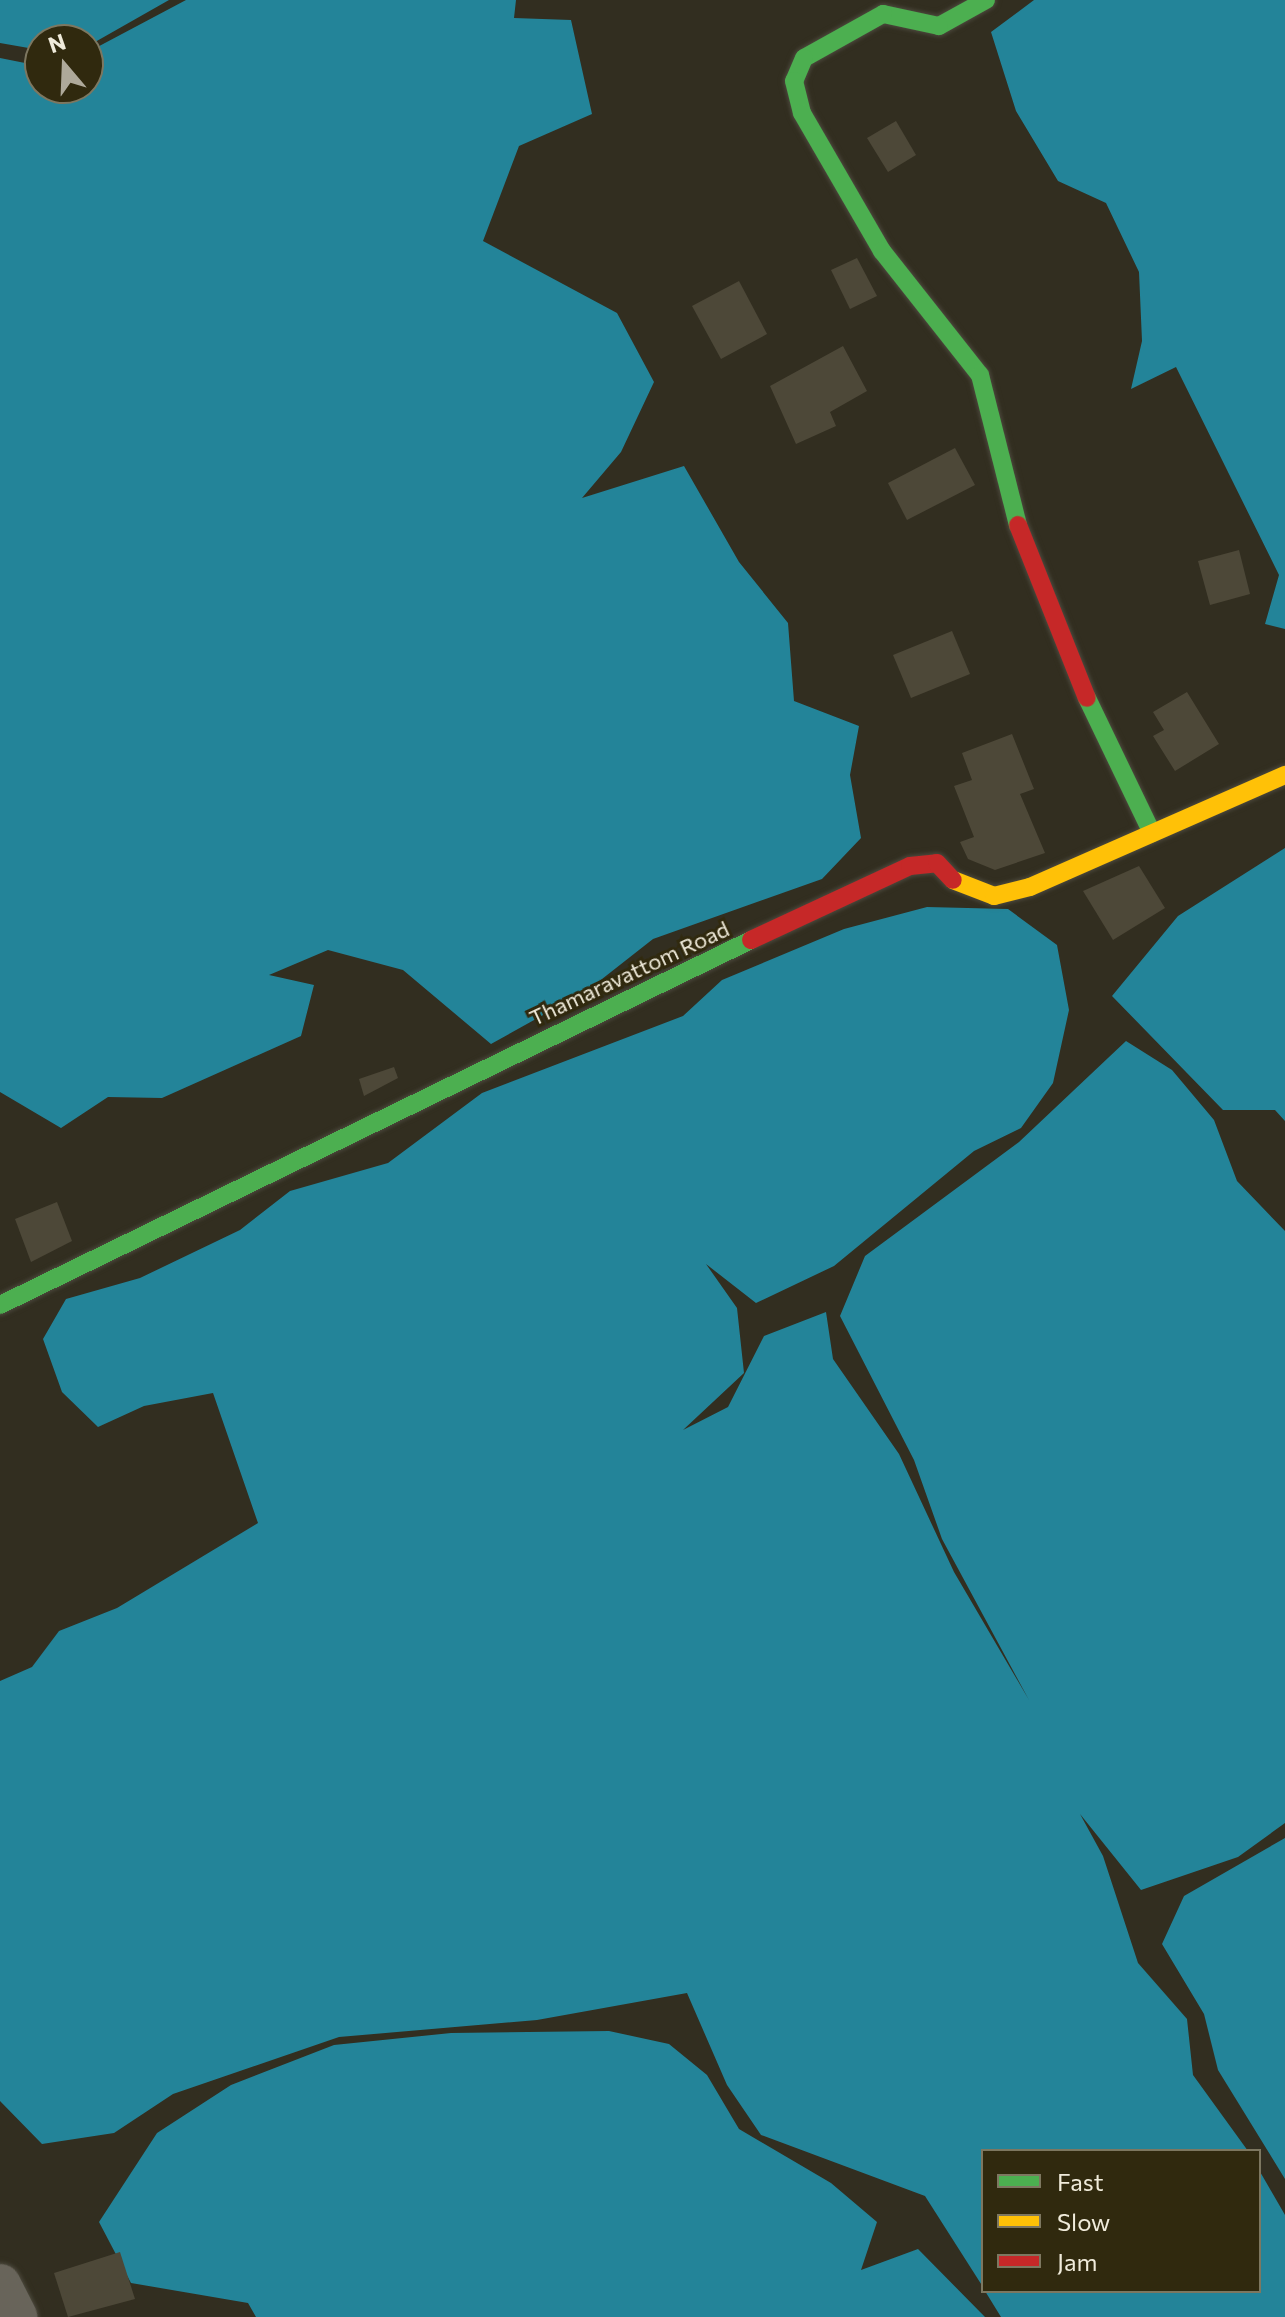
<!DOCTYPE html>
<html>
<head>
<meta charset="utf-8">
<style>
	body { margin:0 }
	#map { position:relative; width:1285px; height:2317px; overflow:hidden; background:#322e20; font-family:Commissioner,sans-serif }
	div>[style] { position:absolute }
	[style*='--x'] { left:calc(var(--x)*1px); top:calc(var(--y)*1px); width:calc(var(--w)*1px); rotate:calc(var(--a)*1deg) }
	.water>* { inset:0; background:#238499 }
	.building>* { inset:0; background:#4d4838 }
	.roads { filter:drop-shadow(0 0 2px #4c493d) drop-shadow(0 0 2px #4c493d) }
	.street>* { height:42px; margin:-21px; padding:0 21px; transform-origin:21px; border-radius:21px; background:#68645a }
	.fast>* { height:18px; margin:-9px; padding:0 9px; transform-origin:9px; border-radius:9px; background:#4caf50 }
	.slow>* { height:18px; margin:-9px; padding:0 9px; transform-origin:9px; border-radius:9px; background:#ffc107 }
	.jam>* { height:18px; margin:-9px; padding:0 9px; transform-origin:9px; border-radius:9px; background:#c62828 }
	span { translate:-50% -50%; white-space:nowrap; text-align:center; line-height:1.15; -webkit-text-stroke:6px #30290e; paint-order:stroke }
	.street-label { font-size:22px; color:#f0ebdb }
	.legend { position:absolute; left:981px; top:2149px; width:280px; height:144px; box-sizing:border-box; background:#30290e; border:2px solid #7d7760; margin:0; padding:10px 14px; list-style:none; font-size:24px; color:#f0ebdb }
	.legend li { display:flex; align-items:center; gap:16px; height:40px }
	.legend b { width:40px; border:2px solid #7d7760 }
	.north { position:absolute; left:24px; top:24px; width:80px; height:80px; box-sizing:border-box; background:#30290e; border:2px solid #7d7760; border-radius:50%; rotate:341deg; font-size:22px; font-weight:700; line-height:32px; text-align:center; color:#f0ebdb }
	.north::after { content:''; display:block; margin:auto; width:28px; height:36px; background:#aea99a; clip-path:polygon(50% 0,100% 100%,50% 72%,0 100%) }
</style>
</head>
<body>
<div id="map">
	<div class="water">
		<i style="clip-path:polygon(0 0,169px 0,88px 46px,88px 40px,40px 40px,40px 50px,0 43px)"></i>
		<i style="clip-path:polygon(186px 0,516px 0,514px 18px,571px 20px,592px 114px,519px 146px,483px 241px,617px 313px,654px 382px,621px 452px,582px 498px,684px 466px,739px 562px,788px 623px,794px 701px,859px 726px,850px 775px,861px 838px,822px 879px,653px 939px,588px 990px,491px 1044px,403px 970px,328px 950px,269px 975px,314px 985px,301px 1036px,162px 1098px,108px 1097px,61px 1128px,0 1092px,0 58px,40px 66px,40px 88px,88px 88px,88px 52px)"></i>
		<i style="clip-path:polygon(1034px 0,1285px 0,1285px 629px,1265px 624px,1279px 575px,1176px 367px,1131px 389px,1142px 341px,1139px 272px,1106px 203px,1058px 181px,1016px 111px,991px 32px)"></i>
		<i style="clip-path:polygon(1285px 848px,1285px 1121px,1275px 1110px,1223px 1110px,1112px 996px,1178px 916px)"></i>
		<i style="clip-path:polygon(927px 907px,1008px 909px,1057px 945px,1069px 1010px,1053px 1083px,1021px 1128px,974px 1151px,834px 1266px,756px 1303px,706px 1264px,737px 1308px,744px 1373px,683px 1430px,728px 1407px,764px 1336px,826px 1312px,833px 1359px,899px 1454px,954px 1572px,1029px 1700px,942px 1539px,914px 1460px,840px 1316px,865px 1256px,1019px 1142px,1126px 1041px,1172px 1070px,1214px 1120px,1237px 1181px,1285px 1231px,1285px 1823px,1238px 1857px,1141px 1890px,1080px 1814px,1103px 1856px,1138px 1963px,1187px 2019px,1193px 2075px,1248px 2151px,983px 2151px,983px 2287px,925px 2196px,761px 2135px,727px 2085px,687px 1993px,537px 2020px,339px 2037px,173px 2094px,114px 2133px,42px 2144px,0 2101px,0 1681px,32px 1667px,59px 1631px,117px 1608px,258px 1523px,213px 1393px,144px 1406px,98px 1427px,62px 1392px,43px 1339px,66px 1299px,140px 1278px,240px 1230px,290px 1191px,388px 1163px,482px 1093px,683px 1016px,722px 980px,844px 929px)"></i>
		<i style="clip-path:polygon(1285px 1838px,1285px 2179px,1218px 2070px,1204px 2014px,1162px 1944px,1184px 1896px)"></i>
		<i style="clip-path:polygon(609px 2031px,669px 2044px,707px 2075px,739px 2129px,831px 2183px,877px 2222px,861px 2270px,918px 2249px,985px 2317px,256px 2317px,248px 2303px,131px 2283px,99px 2222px,157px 2133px,231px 2085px,334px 2045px,451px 2033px)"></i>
		<i style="clip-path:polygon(1259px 2170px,1285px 2215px,1285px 2317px,1001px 2317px,985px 2291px,1259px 2291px)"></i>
	</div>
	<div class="building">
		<i style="clip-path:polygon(896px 121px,916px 155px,888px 172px,867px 138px)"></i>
		<i style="clip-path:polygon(857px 258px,877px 296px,850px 309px,831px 270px)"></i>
		<i style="clip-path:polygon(739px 281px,767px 334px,721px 359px,692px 306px)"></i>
		<i style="clip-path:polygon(843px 346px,867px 391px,830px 412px,836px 426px,796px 444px,770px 386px)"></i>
		<i style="clip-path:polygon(955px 448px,975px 485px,907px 520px,888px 483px)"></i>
		<i style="clip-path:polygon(1239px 550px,1250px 594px,1210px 605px,1198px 561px)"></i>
		<i style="clip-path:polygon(952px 631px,970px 674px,911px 698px,893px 655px)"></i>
		<i style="clip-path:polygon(1187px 692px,1219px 744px,1175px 771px,1153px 736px,1164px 730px,1153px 712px)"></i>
		<i style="clip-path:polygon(1012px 734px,1034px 789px,1020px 794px,1045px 853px,995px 870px,968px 859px,960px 842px,974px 837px,954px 786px,972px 780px,962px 753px)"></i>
		<i style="clip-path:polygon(1139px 866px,1165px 908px,1113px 940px,1083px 891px)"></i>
		<i style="clip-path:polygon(394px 1067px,398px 1078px,364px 1096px,359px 1079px)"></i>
		<i style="clip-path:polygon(57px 1202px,72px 1241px,31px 1262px,15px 1219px)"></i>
		<i style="clip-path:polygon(120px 2252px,135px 2299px,68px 2317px,54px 2273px)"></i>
	</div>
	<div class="roads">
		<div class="street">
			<i style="--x:0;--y:2285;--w:36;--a:63"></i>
		</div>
		<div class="fast">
			<i style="--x:986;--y:0;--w:54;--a:151"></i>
			<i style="--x:939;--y:26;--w:57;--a:-167.9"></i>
			<i style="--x:883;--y:14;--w:90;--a:150.9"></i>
			<i style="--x:804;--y:58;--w:25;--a:113"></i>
			<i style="--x:794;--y:81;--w:33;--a:76"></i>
			<i style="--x:802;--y:113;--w:160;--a:59.9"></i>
			<i style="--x:882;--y:251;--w:158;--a:51.7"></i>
			<i style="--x:980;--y:375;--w:155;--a:75.8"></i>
			<i style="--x:1087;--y:698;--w:150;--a:64.3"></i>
			<i style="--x:0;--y:1305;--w:835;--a:-25.92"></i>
		</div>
		<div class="slow">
			<i style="--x:953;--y:880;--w:44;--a:21.3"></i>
			<i style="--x:994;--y:896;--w:37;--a:-14"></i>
			<i style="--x:1030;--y:887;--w:279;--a:-23.7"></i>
		</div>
		<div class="jam">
			<i style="--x:1018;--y:525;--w:186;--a:68.3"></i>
			<i style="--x:751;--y:940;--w:175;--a:-25"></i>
			<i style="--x:910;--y:866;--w:27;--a:-6"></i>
			<i style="--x:937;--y:863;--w:23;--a:47"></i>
		</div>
	</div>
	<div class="street-label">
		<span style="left:629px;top:973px;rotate:-25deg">Thamaravattom Road</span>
	</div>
	<ul class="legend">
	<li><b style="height:10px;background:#4caf50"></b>Fast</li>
	<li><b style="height:10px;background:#ffc107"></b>Slow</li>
	<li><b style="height:10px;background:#c62828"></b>Jam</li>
	</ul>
	<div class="north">N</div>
</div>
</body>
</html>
